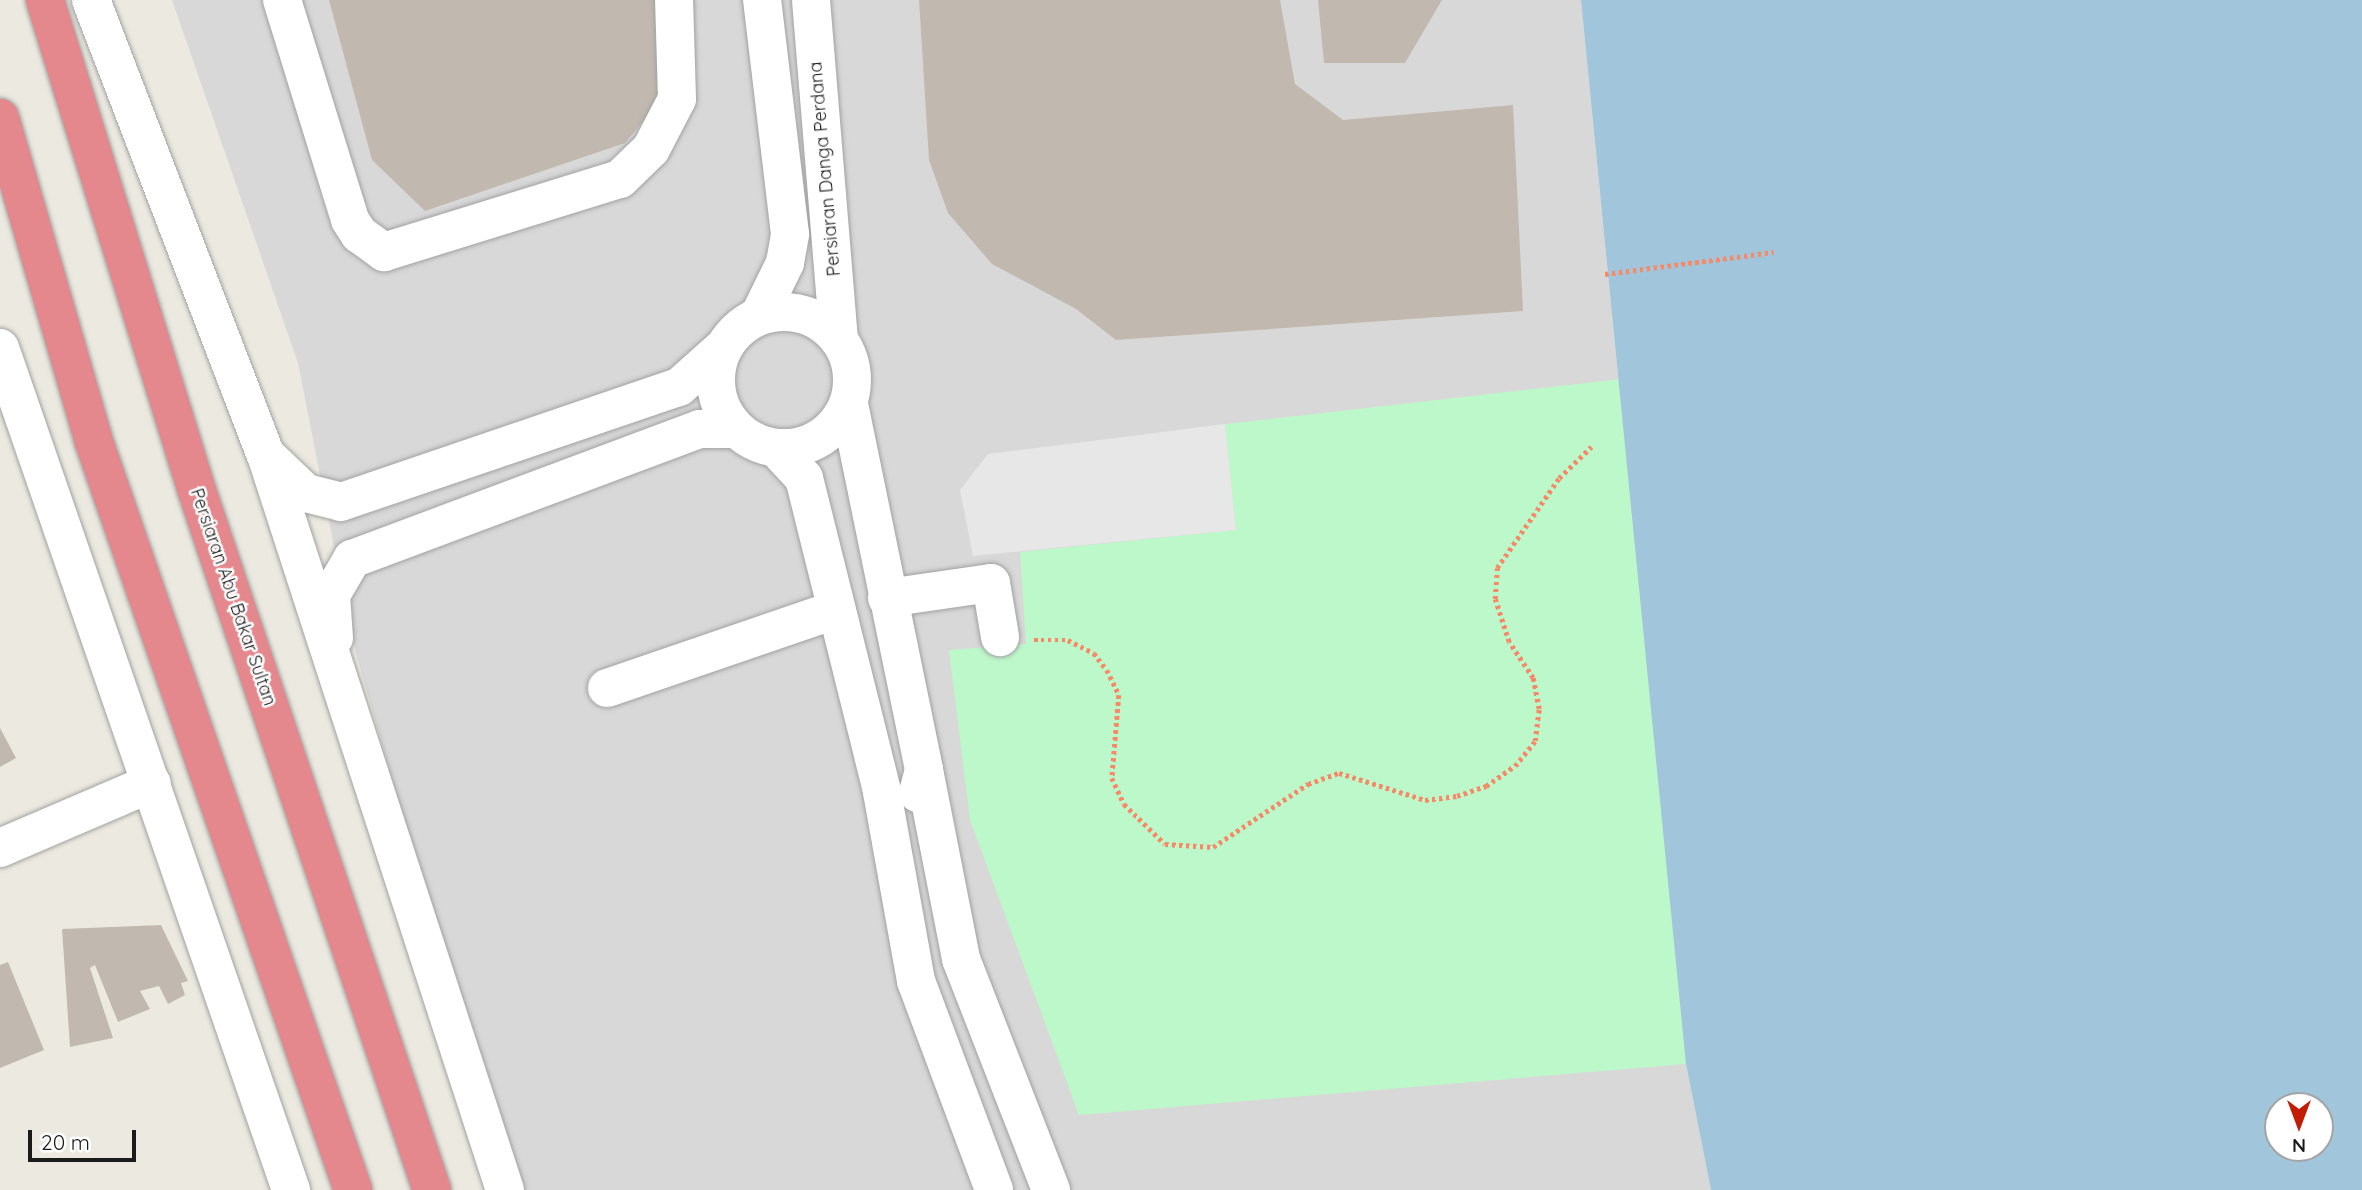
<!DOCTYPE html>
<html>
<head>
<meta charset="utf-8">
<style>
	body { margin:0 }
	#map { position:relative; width:2362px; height:1190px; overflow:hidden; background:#eceae0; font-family:Quicksand,sans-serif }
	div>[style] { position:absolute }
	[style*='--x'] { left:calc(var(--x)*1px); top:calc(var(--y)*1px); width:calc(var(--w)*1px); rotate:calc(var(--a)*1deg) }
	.residential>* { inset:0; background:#d9d8d8 }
	.park>* { inset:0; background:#bcf8c9 }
	.parking>* { inset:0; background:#e7e7e7 }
	.water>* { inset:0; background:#a1c5da }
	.building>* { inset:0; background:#c1b9b0 }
	.path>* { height:4.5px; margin-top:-2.25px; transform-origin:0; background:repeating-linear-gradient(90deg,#f78967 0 3.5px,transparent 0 7px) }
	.roads { filter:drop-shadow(0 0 2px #a2a2a2) drop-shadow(0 0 2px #a2a2a2) }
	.minor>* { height:38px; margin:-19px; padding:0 19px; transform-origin:19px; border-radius:19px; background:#fff }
	.minor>.ring { margin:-19px; padding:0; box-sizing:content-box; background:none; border:38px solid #fff; border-radius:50% }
	.highway>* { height:38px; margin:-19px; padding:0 19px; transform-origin:19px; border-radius:19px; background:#e4888d }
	span { translate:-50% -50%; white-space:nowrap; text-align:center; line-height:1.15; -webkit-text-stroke:5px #fff; paint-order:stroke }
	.street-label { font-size:18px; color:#1b1b1b }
	.north { position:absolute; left:2264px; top:1092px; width:70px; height:70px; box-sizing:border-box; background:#fff; border:2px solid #a4a4a4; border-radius:50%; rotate:180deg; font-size:19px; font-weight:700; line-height:28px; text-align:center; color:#1b1b1b }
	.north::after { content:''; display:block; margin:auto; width:24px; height:32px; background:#c21d04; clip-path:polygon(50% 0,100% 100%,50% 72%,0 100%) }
	.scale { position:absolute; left:28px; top:1130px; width:108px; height:32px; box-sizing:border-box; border:4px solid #1b1b1b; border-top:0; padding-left:9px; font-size:21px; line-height:24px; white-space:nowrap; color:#1b1b1b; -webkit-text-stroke:5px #fff; paint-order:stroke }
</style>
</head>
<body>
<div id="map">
	<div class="residential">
		<i style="clip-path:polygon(172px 0,1581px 0,1686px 1064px,1711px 1190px,510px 1190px,353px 643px,298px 363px)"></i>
	</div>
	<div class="park">
		<i style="clip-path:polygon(1621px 379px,1686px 1064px,1079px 1115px,970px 820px,949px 650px,1026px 644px,1020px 552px,1236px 530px,1225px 424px)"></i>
	</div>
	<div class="parking">
		<i style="clip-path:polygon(1225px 424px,1236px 530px,973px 556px,960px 490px,988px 454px)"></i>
	</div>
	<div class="water">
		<i style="clip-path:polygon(evenodd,1581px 0,2362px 0,2362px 1190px,1711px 1190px,1686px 1064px,1581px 0,2278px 1106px,2320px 1106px,2320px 1148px,2278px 1148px,2278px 1106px)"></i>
	</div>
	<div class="building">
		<i style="clip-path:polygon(329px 0,666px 0,674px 84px,625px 143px,425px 211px,372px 160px)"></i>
		<i style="clip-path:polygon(919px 0,1280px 0,1295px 84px,1343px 120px,1513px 105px,1523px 311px,1116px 340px,1076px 309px,992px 264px,948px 213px,929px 160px)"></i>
		<i style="clip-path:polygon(1318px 0,1442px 0,1405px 63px,1324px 63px)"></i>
		<i style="clip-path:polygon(0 728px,16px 758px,0 767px)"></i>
		<i style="clip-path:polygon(161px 925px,188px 981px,181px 983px,185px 995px,168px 1004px,159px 986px,140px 991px,150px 1009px,118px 1022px,95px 965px,90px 968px,113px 1038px,70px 1047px,62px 929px)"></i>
		<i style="clip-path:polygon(8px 962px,44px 1050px,0 1068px,0 965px)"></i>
	</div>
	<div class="path">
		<i style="--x:1605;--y:274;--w:170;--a:-7.4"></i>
		<i style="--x:1034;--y:640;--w:34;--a:0"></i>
		<i style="--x:1068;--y:640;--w:29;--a:27"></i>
		<i style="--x:1094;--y:653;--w:21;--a:53"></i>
		<i style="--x:1107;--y:670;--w:28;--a:64"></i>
		<i style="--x:1119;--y:695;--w:83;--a:94.8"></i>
		<i style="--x:1112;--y:778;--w:29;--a:65"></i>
		<i style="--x:1124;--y:804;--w:57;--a:44.3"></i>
		<i style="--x:1165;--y:844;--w:48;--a:3.6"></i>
		<i style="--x:1213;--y:847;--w:114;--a:-33.6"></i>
		<i style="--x:1308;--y:784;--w:33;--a:-20"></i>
		<i style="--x:1339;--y:773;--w:90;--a:17.4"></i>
		<i style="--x:1425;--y:800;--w:32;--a:-7"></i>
		<i style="--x:1457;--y:796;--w:31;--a:-19"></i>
		<i style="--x:1486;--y:786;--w:35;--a:-35"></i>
		<i style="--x:1515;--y:766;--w:32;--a:-51"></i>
		<i style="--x:1535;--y:741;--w:32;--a:-83"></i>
		<i style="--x:1539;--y:709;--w:32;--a:-101"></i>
		<i style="--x:1533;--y:678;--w:43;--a:-123.7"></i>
		<i style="--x:1509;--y:642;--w:45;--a:-108"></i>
		<i style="--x:1495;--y:599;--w:31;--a:-86"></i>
		<i style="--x:1497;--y:568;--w:109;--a:-55.4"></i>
		<i style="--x:1559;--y:478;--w:45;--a:-44.1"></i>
	</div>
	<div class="roads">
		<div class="minor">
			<i style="--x:91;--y:0;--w:487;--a:69"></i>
			<i style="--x:266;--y:455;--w:773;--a:71.99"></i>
			<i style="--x:282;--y:0;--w:230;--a:72.8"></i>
			<i style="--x:350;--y:220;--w:17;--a:57"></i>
			<i style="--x:359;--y:234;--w:31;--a:36"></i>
			<i style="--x:384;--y:252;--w:247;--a:-17.2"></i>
			<i style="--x:620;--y:179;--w:43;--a:-44.1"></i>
			<i style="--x:651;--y:149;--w:56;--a:-62.5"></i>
			<i style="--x:677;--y:99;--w:99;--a:-91.7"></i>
			<i style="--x:811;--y:0;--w:340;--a:85.3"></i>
			<i class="ring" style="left:716px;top:312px;width:98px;height:98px"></i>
			<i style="--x:759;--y:316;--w:59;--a:-63.9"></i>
			<i style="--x:785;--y:263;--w:29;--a:-80"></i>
			<i style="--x:790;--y:234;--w:236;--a:-96.8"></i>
			<i style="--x:0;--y:348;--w:891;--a:70.93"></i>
			<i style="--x:849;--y:404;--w:374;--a:78.4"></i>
			<i style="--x:924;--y:770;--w:24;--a:105"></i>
			<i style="--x:776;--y:448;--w:41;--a:47"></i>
			<i style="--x:804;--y:478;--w:324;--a:76"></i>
			<i style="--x:882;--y:792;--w:192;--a:79.8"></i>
			<i style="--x:916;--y:981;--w:223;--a:69.5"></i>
			<i style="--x:267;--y:456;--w:54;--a:43.5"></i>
			<i style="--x:306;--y:493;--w:36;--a:14"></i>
			<i style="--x:341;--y:502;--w:357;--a:-18.8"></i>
			<i style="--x:679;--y:387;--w:59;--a:-41.6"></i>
			<i style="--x:887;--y:598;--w:105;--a:-8.2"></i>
			<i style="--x:991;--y:583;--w:55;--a:80.5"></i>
			<i style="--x:334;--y:638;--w:43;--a:-94"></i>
			<i style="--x:331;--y:595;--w:42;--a:-59.7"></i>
			<i style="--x:352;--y:559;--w:371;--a:-20.5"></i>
			<i style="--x:700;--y:429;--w:35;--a:0"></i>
			<i style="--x:607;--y:688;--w:241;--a:-18.9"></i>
			<i style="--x:924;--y:770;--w:193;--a:78.9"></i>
			<i style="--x:961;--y:959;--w:248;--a:68.7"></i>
			<i style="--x:0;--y:848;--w:165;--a:-23.2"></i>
		</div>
		<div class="highway">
			<i style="--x:45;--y:0;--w:514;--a:72.8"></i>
			<i style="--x:197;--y:491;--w:737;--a:71.42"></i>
			<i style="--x:0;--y:118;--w:334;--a:73.8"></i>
			<i style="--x:93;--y:439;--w:795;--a:70.9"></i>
		</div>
	</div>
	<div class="street-label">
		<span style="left:825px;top:169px;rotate:-95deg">Persiaran Danga Perdana</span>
		<span style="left:233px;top:597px;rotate:71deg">Persiaran Abu Bakar Sultan</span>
	</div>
	<div class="north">N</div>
	<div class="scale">20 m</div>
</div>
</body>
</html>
